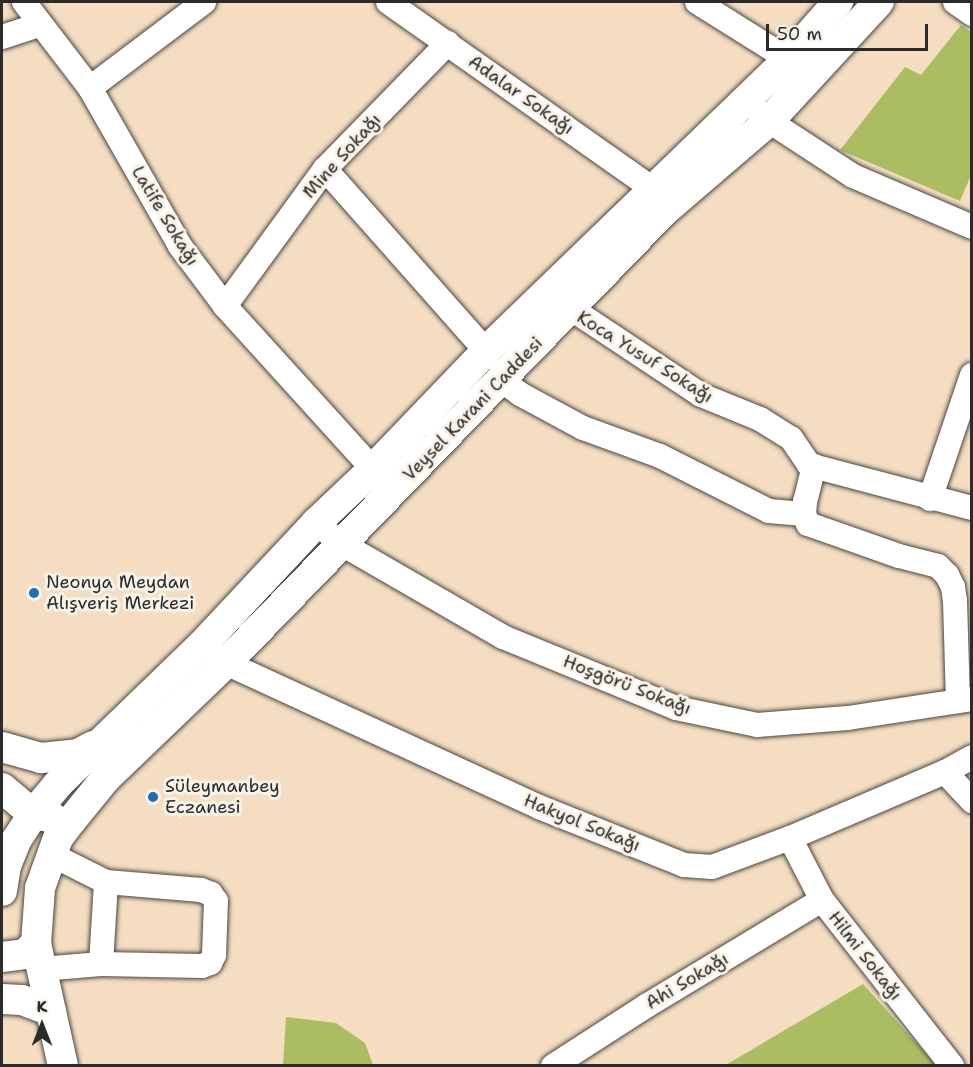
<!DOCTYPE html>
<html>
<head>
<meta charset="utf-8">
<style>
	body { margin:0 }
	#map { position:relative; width:973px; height:1067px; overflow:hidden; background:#f4ddc0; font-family:"Shantell Sans",sans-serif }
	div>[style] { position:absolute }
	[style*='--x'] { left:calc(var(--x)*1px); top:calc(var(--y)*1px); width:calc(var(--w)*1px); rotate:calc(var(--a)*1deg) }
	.green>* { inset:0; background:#abbd61 }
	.roads { filter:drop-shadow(0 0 2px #494641) drop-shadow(0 0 2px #494641) }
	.minor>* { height:24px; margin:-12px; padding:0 12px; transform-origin:12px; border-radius:12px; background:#fff }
	.major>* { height:30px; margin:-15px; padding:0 15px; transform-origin:15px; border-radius:15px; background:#fff }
	.dots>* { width:16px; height:16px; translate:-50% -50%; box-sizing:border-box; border:3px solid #f7f3e8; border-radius:50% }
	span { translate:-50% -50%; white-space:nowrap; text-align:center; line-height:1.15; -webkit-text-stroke:6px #f7f3e8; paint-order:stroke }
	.street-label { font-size:18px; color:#2b2b2b }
	.poi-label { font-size:18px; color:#2b2b2b }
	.left { translate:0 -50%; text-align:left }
	.frame { position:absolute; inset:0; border:3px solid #2b2b2b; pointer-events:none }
	.north { position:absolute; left:12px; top:995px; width:60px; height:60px; -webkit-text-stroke:4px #f7f3e8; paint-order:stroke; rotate:0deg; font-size:16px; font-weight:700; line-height:24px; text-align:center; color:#2b2b2b }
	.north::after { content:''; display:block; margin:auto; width:21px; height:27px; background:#2b2b2b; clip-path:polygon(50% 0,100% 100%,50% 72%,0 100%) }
	.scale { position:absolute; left:766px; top:24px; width:162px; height:27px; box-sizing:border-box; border:3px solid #2b2b2b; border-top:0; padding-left:8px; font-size:18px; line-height:21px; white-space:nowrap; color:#2b2b2b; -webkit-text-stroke:4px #f7f3e8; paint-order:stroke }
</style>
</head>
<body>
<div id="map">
	<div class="green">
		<i style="clip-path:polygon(961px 25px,971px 32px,972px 173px,960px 201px,840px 150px,905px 67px,921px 75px)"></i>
		<i style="clip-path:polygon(863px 984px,937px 1066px,724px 1066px)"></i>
		<i style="clip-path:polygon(286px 1017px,336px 1023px,365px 1043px,373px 1065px,283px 1065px)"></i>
	</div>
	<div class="roads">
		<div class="minor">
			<i style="--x:24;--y:2;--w:108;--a:52.5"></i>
			<i style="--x:90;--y:88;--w:182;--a:60.3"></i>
			<i style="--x:180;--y:246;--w:75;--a:53.1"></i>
			<i style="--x:225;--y:306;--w:220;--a:47.8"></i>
			<i style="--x:388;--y:2;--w:324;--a:35.2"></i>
			<i style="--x:697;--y:2;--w:107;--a:32.1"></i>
			<i style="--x:955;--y:2;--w:21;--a:35"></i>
			<i style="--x:2;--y:37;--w:40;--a:-18"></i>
			<i style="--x:90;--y:88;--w:143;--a:-37"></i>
			<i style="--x:745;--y:100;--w:32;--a:41"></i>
			<i style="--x:769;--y:121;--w:100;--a:33.2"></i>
			<i style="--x:853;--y:176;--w:129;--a:23.2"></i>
			<i style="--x:325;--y:169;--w:243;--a:48.5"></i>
			<i style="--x:555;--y:298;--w:175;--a:33.6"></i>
			<i style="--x:701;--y:395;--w:64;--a:22.1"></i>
			<i style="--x:760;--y:419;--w:36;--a:32"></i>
			<i style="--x:791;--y:438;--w:32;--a:56"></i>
			<i style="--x:809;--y:465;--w:169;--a:14.8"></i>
			<i style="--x:225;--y:306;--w:170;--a:-53.9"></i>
			<i style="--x:325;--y:169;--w:176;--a:-45.7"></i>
			<i style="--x:501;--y:380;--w:24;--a:36"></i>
			<i style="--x:520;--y:394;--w:72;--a:28.4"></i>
			<i style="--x:583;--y:428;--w:82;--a:20"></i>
			<i style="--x:660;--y:456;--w:122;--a:26.8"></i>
			<i style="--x:769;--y:511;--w:35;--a:5"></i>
			<i style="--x:814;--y:466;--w:36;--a:104"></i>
			<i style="--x:805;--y:501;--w:13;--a:94"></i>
			<i style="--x:804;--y:514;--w:11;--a:68"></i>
			<i style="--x:808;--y:524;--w:96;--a:19.4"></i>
			<i style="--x:899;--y:556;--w:40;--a:14.4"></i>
			<i style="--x:938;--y:566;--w:13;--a:45"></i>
			<i style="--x:947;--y:575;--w:13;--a:63"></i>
			<i style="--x:953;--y:587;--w:14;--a:82"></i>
			<i style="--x:955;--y:601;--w:100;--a:88.3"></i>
			<i style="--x:930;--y:499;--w:131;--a:-71.3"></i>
			<i style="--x:316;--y:523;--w:33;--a:39"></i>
			<i style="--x:342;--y:544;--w:186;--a:30"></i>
			<i style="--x:503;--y:637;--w:187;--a:22.3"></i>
			<i style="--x:676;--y:708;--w:83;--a:11.9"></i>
			<i style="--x:757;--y:725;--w:91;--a:-4.4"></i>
			<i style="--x:848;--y:718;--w:125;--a:-8.7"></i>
			<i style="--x:214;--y:654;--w:15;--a:37"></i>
			<i style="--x:226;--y:663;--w:345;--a:24.7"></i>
			<i style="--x:539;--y:807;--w:156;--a:21.8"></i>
			<i style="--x:684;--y:865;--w:28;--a:4"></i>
			<i style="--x:712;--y:867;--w:83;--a:-20.4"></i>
			<i style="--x:790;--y:838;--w:168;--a:-23.1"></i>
			<i style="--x:945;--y:772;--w:31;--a:-29"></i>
			<i style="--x:945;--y:772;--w:40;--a:47"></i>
			<i style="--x:790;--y:838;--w:70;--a:62.7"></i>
			<i style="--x:822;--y:900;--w:211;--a:51.9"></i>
			<i style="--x:101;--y:964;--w:101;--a:1.1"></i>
			<i style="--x:202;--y:966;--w:9;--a:-21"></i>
			<i style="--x:210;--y:963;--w:9;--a:-63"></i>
			<i style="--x:214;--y:955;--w:54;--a:-87.9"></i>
			<i style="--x:216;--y:901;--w:9;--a:-126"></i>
			<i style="--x:211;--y:894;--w:11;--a:-158"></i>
			<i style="--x:201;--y:890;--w:95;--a:-175.2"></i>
			<i style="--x:41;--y:969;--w:60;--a:-4.8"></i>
			<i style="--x:101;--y:964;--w:82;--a:-86.5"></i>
			<i style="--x:106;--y:882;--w:60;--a:-153.4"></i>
			<i style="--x:553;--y:1066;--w:111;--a:-32.8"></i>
			<i style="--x:646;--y:1006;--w:205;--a:-31.1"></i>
		</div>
		<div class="major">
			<i style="--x:2;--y:747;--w:41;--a:15.8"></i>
			<i style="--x:41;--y:758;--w:37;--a:-6"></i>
			<i style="--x:78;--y:754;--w:17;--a:-28"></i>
			<i style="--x:2;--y:788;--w:40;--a:40"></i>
			<i style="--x:33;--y:814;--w:20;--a:11"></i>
			<i style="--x:2;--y:891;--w:25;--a:-81"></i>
			<i style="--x:6;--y:866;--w:29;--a:-68"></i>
			<i style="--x:17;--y:839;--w:30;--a:-57"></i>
			<i style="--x:33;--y:814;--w:38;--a:-50"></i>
			<i style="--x:57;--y:785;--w:200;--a:-44"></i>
			<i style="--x:201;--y:646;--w:168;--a:-46.9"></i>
			<i style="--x:316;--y:523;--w:79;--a:-43.5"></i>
			<i style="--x:373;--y:469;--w:163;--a:-46.2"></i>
			<i style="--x:486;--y:351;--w:420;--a:-44"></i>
			<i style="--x:788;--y:59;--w:76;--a:-48.7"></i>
			<i style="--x:2;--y:957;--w:23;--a:-7"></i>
			<i style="--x:25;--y:954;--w:16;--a:-45"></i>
			<i style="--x:2;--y:999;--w:20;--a:3"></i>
			<i style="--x:22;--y:1000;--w:31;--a:21"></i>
			<i style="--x:63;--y:1066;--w:126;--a:-102.4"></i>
			<i style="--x:36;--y:943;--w:55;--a:-85.8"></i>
			<i style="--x:40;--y:888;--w:53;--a:-70.2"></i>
			<i style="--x:58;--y:838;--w:21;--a:-53"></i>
			<i style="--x:71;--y:821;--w:55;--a:-50.9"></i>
			<i style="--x:106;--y:778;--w:166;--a:-43.8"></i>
			<i style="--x:226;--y:663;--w:629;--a:-45.9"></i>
			<i style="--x:664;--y:211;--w:138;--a:-40.6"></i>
			<i style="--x:769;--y:121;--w:162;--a:-47.3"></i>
		</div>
	</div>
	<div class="dots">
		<i style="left:34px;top:593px;background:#1f6fb2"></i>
		<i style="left:153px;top:797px;background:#1f6fb2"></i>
	</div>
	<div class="street-label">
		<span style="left:521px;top:95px;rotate:35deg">Adalar Sokağı</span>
		<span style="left:342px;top:156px;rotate:-48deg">Mine Sokağı</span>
		<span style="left:165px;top:216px;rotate:59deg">Latife Sokağı</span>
		<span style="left:645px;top:357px;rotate:32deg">Koca Yusuf Sokağı</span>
		<span style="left:473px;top:409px;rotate:-46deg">Veysel Karani Caddesi</span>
		<span style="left:627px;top:685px;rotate:21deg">Hoşgörü Sokağı</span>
		<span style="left:582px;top:823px;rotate:22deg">Hakyol Sokağı</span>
		<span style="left:865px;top:956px;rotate:52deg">Hilmi Sokağı</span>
		<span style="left:687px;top:981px;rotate:-31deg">Ahi Sokağı</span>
	</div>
	<div class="poi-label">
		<span class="left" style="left:46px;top:593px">Neonya Meydan<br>Alışveriş Merkezi</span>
		<span class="left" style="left:165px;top:797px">Süleymanbey<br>Eczanesi</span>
	</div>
	<div class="frame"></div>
	<div class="north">K</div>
	<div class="scale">50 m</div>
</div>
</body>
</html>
